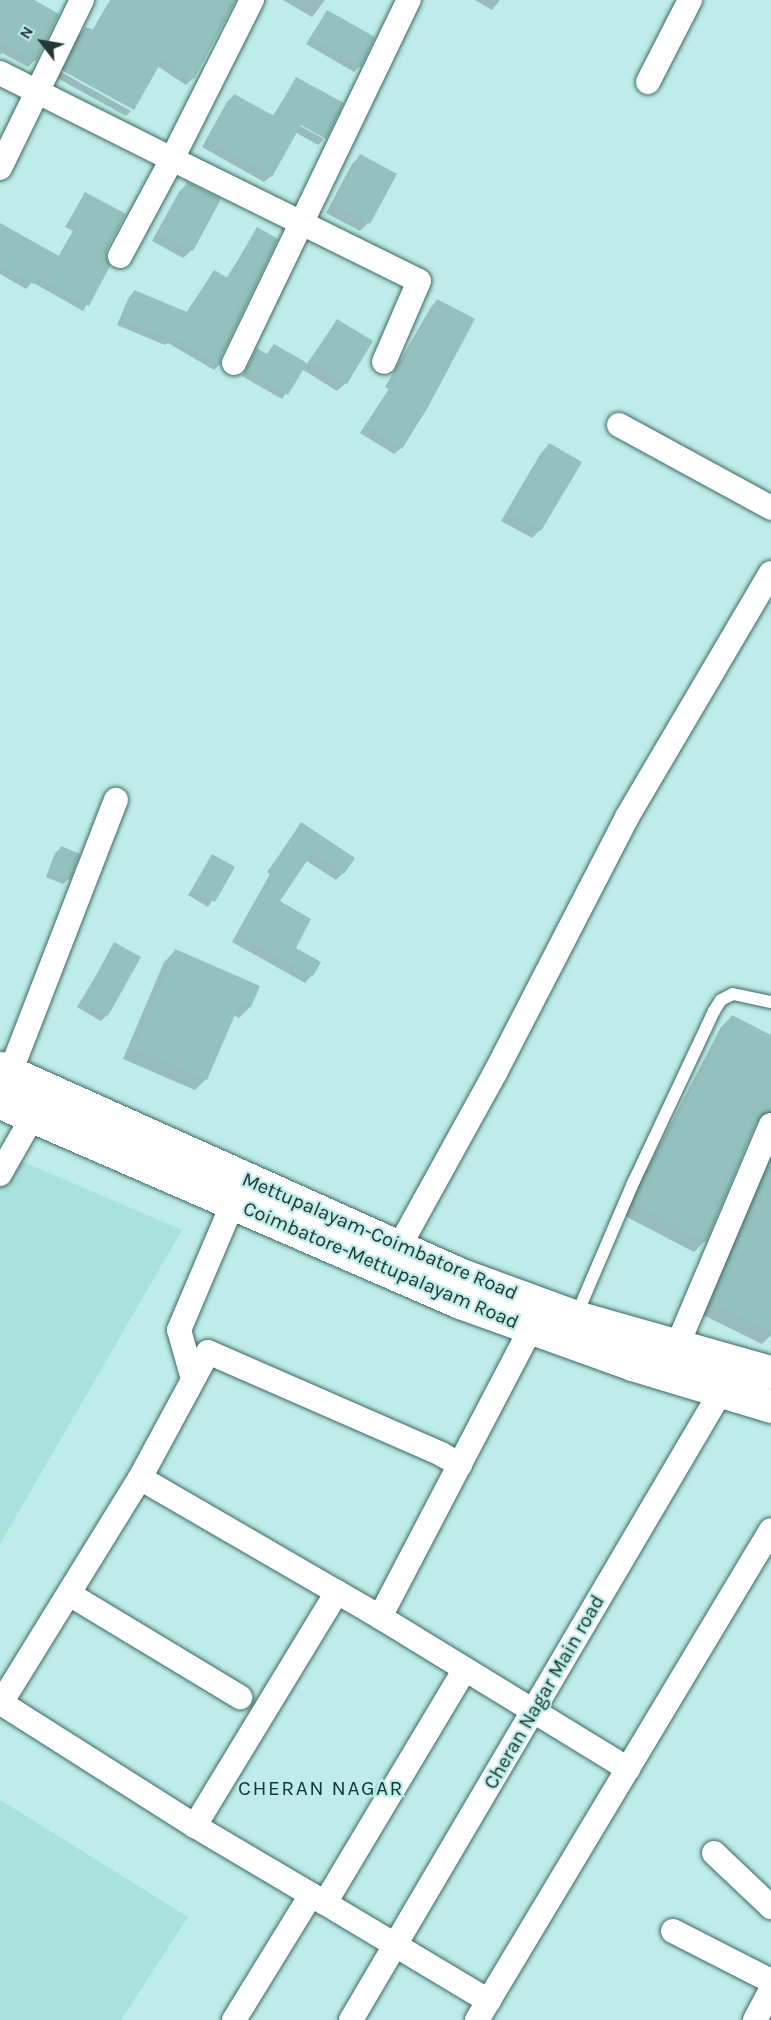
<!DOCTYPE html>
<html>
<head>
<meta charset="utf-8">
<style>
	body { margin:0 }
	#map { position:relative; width:771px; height:2020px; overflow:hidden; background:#beece8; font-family:Karla,sans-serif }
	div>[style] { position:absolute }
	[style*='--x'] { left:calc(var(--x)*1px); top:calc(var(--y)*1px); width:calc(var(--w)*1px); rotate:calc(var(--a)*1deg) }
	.built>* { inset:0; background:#a9e1dc }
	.shadow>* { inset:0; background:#0003 }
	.building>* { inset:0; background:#93c1bc }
	.roads { filter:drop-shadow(0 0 2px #3d6864) drop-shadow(0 0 2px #3d6864) }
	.lane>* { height:12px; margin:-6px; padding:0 6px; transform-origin:6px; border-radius:6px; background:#fff }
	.street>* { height:24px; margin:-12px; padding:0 12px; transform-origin:12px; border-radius:12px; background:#fff }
	.highway>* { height:33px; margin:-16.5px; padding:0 16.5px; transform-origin:16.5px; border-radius:16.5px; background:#fff }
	span { translate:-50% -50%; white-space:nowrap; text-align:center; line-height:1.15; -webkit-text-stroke:4.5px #beece8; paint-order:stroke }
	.street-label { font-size:20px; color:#243635 }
	.neighbourhood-label { font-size:21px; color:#0b3936; letter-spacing:1.5px }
	.north { position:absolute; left:12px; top:12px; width:60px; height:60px; -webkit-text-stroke:4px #beece8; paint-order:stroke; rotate:301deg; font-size:16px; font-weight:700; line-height:24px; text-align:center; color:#243635 }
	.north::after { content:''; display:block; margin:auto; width:21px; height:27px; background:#243635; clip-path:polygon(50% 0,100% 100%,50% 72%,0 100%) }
</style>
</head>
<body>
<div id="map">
	<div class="built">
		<i style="clip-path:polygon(0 1152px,182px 1230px,0 1544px)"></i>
		<i style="clip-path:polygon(0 1800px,188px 1917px,121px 2020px,0 2020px)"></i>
	</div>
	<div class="shadow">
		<i style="clip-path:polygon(0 0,34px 0,58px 14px,35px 60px,28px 67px,2px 53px,0 55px)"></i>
		<i style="clip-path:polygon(110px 0,225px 0,232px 4px,193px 78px,186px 85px,157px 66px,133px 108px,62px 69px,78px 36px,85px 29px,92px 31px)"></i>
		<i style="clip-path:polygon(283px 0,325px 0,312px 17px)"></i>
		<i style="clip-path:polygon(475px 0,500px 0,492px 10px)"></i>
		<i style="clip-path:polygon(327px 12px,360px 66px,354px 72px,306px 44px)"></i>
		<i style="clip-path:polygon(61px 72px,131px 111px,126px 116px,57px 78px)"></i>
		<i style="clip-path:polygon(297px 78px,342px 103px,325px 138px,295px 120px,293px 122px,324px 139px,318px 145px,295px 132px,271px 176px,264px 182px,202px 147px,227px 102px,234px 95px,272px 117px)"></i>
		<i style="clip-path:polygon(360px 156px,368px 223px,360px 231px,326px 213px,352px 164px)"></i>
		<i style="clip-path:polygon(187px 184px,192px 250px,183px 258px,152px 241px,179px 192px)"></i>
		<i style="clip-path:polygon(85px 194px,106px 249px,104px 257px,108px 266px,83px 311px,32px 282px,26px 289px,0 274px,0 230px,58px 257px,73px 231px,65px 227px)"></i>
		<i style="clip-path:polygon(257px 229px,219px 365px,214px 370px,168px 343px,165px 345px,117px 325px,129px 297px,134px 292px,186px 313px,214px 272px,226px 279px)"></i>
		<i style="clip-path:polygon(437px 301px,401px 448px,394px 454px,360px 433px,389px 389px,385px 387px,431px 307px)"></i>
		<i style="clip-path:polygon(337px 321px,346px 383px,337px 391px,302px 369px,282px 399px,242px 376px,257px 350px,266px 355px,274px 346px,306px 365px)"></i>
		<i style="clip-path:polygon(549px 445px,540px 530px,532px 538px,501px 521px,541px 453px)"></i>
		<i style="clip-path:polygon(301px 824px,343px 873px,336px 880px,305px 860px,277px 902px,294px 948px,312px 975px,305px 983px,232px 942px,270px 874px,267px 872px)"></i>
		<i style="clip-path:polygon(61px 848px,68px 879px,63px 884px,46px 877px,55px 853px)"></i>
		<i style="clip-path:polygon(213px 856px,233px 868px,208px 907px,188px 895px)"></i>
		<i style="clip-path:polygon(115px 944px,107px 1015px,101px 1021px,77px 1007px)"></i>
		<i style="clip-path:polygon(175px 951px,258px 986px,250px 1007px,239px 1018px,233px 1015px,206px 1079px,195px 1090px,123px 1059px,164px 962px)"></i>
		<i style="clip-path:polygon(732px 1016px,771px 1037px,771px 1127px,758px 1121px,755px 1123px,705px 1241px,694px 1252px,623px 1215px,721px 1027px)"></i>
		<i style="clip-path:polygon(771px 1149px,771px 1335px,762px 1344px,701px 1314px)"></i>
	</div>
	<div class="building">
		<i style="clip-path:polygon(0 0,34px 0,59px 14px,36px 61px,0 41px)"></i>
		<i style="clip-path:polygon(111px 0,236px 0,194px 79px,163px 59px,134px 110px,63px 71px,85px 27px,95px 30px)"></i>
		<i style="clip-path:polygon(327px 10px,375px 37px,361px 67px,310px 38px)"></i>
		<i style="clip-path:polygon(296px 77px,344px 103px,326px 139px,301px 125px,272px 177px,207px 140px,234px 94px,274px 116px)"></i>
		<i style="clip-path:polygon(360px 154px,397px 174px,370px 224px,333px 204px)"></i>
		<i style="clip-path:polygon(187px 182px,221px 199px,193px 251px,159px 232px)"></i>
		<i style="clip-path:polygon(85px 192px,126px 214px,107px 249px,106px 257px,110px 266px,89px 306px,37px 277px,33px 284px,0 266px,0 223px,59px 256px,77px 225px,69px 221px)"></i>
		<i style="clip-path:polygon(257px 227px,278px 239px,221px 357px,220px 365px,173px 338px,172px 340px,122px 320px,134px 290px,187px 312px,214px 270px,228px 278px)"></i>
		<i style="clip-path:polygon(437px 299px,475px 319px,428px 407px,402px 449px,366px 426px,394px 381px,391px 380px)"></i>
		<i style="clip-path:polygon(337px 319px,373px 341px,347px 384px,310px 361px)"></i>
		<i style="clip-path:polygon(274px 344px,307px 363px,288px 395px,246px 370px,257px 348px,267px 354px)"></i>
		<i style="clip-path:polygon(549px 443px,582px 462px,541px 531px,508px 512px)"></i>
		<i style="clip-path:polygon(301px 822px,355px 858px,344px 874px,312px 853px,280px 901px,311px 919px,296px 948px,321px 962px,313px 976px,238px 935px,276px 867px,273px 865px)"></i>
		<i style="clip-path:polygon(61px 846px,80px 854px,70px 880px,50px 872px)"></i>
		<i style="clip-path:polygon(212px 854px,235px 867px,215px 902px,192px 889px)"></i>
		<i style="clip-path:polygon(114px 942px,141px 957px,108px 1016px,82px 1002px)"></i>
		<i style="clip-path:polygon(175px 949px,260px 986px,251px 1007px,240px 1003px,207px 1080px,133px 1048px)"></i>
		<i style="clip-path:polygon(732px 1015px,771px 1035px,771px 1111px,763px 1113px,758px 1119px,706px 1242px,633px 1204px)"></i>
		<i style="clip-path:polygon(771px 1161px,771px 1332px,711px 1303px)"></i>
	</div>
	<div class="roads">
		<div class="lane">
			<i style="--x:576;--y:1316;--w:147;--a:-66.8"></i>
			<i style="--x:634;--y:1181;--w:188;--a:-64.8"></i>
			<i style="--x:714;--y:1011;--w:13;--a:-58"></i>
			<i style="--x:721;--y:1000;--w:13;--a:-27"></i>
			<i style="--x:733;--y:994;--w:39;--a:12"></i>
		</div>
		<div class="street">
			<i style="--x:0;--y:73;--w:192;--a:26.6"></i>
			<i style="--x:172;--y:159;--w:178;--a:-63.3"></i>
			<i style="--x:648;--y:82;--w:92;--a:-62.9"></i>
			<i style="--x:0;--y:168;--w:187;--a:-64"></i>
			<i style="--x:120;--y:256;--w:110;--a:-61.8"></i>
			<i style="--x:172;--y:159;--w:275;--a:26.3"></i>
			<i style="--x:419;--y:281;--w:88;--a:113.4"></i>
			<i style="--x:234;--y:363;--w:403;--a:-64.3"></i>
			<i style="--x:619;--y:425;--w:173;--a:28.6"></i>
			<i style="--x:10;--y:1073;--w:293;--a:-68.8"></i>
			<i style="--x:0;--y:1174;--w:67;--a:-60.4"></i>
			<i style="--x:399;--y:1247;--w:199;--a:-61.1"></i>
			<i style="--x:495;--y:1073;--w:288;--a:-62.7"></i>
			<i style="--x:627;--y:817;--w:283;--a:-59.5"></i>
			<i style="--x:677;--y:1346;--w:240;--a:-67"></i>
			<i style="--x:193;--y:1379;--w:51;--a:-105.9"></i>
			<i style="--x:179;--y:1330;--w:138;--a:-67"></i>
			<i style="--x:140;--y:1478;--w:143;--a:-61.6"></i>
			<i style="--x:208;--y:1352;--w:254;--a:23.6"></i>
			<i style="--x:441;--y:1454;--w:22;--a:30"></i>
			<i style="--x:337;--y:1592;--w:274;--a:121.3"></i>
			<i style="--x:195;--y:1826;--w:230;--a:-147.6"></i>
			<i style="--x:1;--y:1703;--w:264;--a:-58.3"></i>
			<i style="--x:140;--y:1478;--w:228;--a:30.1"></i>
			<i style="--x:337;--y:1592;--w:50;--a:30.2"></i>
			<i style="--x:380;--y:1617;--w:326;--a:-62.4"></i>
			<i style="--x:69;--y:1594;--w:200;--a:31.1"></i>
			<i style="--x:380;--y:1617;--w:291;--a:31.5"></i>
			<i style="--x:465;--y:1669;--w:273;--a:120.9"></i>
			<i style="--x:325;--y:1903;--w:191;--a:30.9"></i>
			<i style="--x:195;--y:1826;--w:151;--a:30.6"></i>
			<i style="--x:714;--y:1853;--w:79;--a:43.5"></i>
			<i style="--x:673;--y:1931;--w:110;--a:27"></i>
			<i style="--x:234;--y:2020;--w:147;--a:-58.4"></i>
			<i style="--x:351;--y:2020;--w:728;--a:-59.52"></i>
			<i style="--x:720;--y:1393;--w:16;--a:-72"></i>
			<i style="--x:477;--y:2020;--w:571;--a:-59.04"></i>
			<i style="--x:755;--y:2020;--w:34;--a:-62"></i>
		</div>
		<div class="highway">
			<i style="--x:0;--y:1068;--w:505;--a:24.18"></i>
			<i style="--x:461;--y:1275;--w:122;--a:20.1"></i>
			<i style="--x:576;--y:1317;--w:203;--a:15.8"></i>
			<i style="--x:0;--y:1102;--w:502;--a:23.5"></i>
			<i style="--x:460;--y:1302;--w:183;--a:19.8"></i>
			<i style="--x:632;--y:1364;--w:145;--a:16.8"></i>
		</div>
	</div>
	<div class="street-label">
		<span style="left:380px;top:1236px;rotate:23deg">Mettupalayam-Coimbatore Road</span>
		<span style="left:381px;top:1265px;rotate:23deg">Coimbatore-Mettupalayam Road</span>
		<span style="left:544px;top:1692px;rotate:-60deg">Cheran Nagar Main road</span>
	</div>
	<div class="neighbourhood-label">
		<span style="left:321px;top:1788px">CHERAN NAGAR</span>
	</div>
	<div class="north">N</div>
</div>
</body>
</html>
